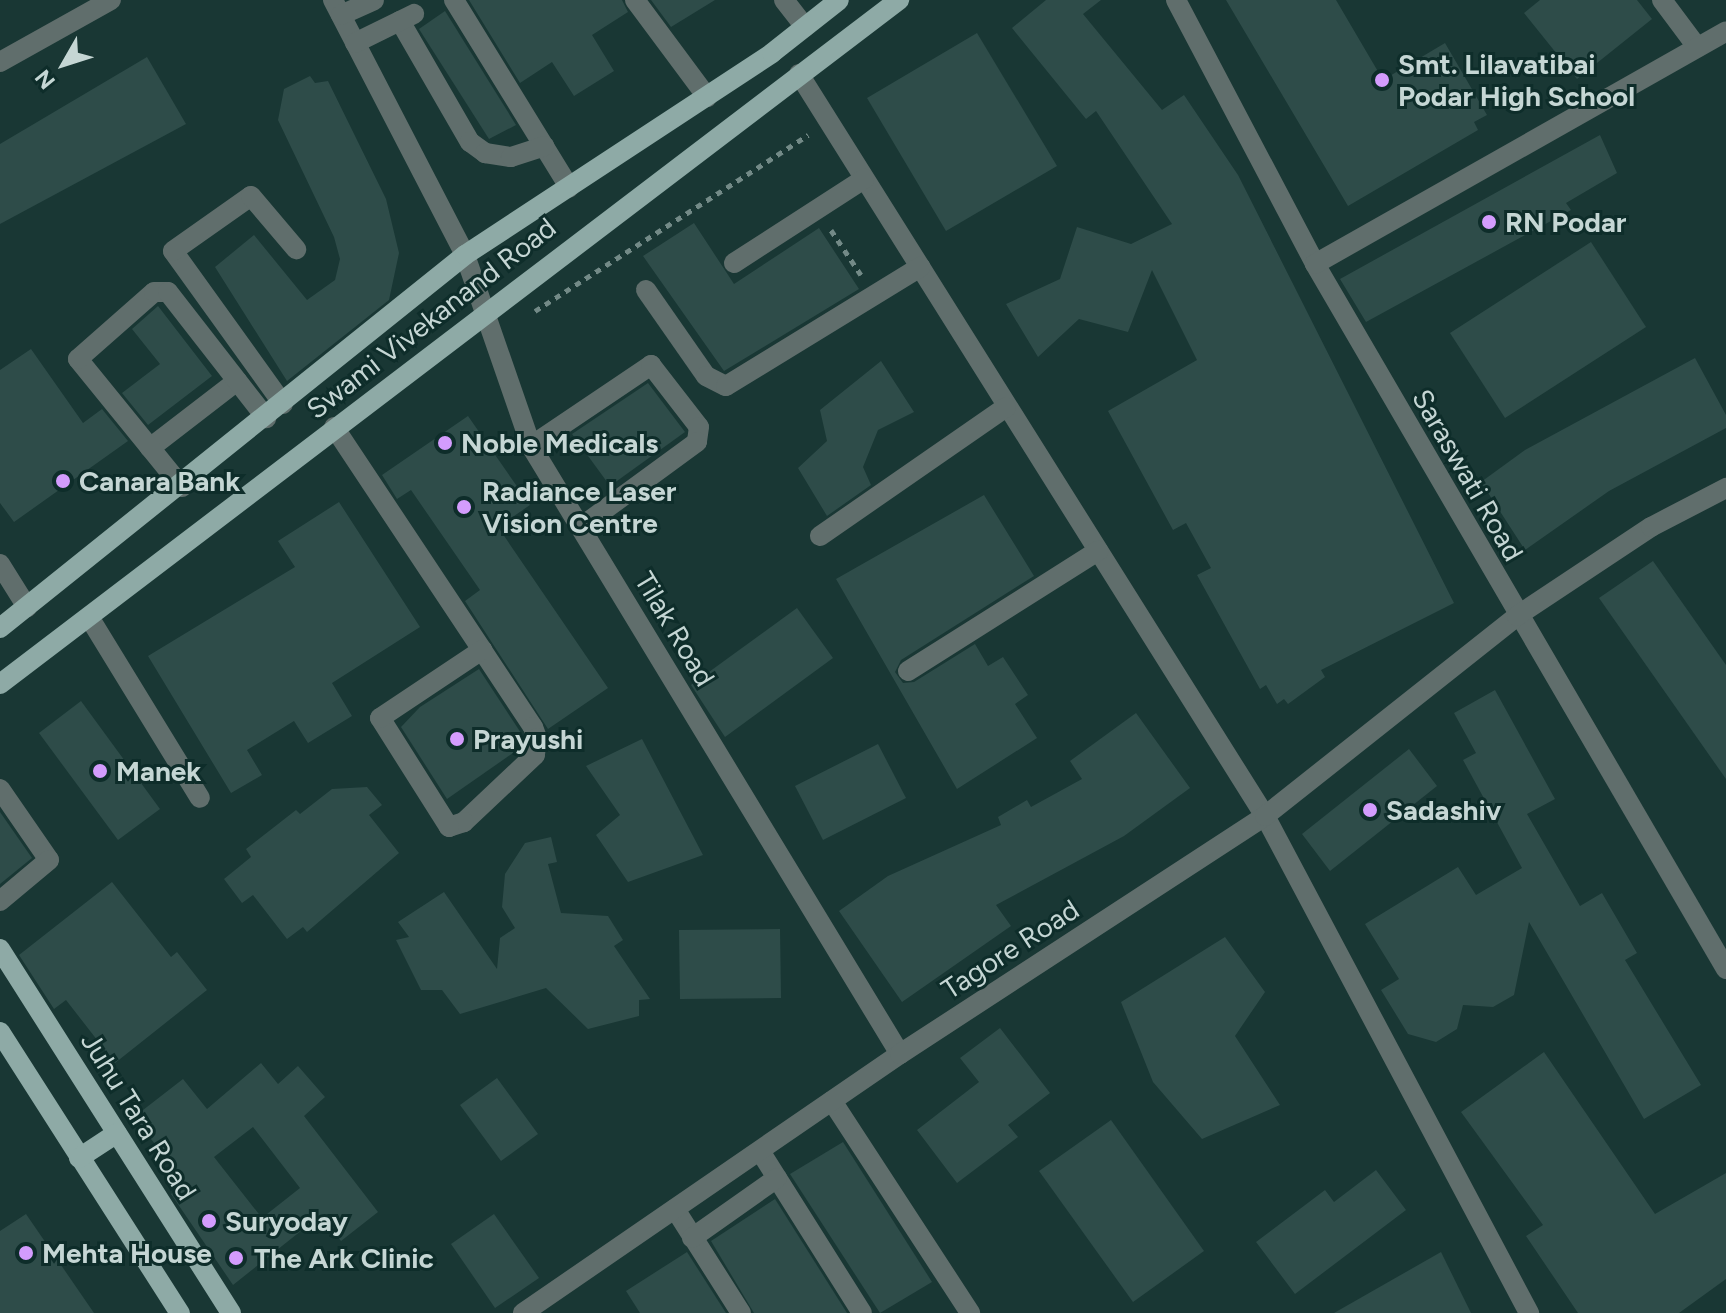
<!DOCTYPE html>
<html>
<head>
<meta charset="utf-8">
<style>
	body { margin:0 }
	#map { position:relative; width:1726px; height:1313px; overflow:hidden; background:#193734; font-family:Figtree,sans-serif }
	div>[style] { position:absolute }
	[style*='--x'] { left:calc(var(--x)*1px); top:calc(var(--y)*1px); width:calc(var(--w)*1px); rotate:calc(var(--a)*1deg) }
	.building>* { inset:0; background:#2e4c49 }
	.path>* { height:5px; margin-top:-2.5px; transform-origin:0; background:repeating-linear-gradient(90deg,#738a87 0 6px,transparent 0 12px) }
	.minor>* { height:20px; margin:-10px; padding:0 10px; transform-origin:10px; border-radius:10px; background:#606e6c }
	.major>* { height:20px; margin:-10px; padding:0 10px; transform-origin:10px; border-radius:10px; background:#8eaaa6 }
	.dots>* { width:22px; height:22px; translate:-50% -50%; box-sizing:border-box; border:4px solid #0e2d2a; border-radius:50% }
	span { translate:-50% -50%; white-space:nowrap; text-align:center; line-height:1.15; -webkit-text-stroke:6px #0e2d2a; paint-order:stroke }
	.poi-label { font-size:28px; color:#c5d6d4; font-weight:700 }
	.left { translate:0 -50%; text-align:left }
	.street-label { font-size:28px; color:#c5d6d4 }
	.north { position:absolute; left:24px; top:24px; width:80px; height:80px; -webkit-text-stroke:6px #0e2d2a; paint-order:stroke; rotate:231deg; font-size:22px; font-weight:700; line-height:32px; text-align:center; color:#c5d6d4 }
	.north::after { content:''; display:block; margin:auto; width:28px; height:36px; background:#c5d6d4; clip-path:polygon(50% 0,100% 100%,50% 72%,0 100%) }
</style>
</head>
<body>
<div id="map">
	<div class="building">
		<i style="clip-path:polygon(469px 0,622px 0,628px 12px,592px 35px,614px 71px,574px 96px,552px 62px,520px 83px)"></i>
		<i style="clip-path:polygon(651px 0,715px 0,671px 27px)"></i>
		<i style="clip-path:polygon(1046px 0,1101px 0,1083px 14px,1162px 110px,1184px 95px,1238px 175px,1454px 603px,1321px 670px,1325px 677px,1288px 704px,1284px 699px,1277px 704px,1266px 685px,1260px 689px,1197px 575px,1211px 568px,1186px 523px,1173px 530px,1108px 411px,1197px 360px,1152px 270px,1128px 332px,1079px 319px,1038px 357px,1006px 304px,1060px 279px,1077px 227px,1131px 244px,1172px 224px,1096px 111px,1086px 119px,1012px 28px)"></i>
		<i style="clip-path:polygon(1226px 0,1336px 0,1383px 80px,1445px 43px,1487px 115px,1474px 122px,1478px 130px,1348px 206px)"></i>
		<i style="clip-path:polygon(1540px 0,1637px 0,1652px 19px,1577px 79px,1524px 13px)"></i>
		<i style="clip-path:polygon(445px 11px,516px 125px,489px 139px,419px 29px)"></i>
		<i style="clip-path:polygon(977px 33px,1057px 166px,946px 231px,867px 98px)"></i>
		<i style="clip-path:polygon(147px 57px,186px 124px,0 224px,0 144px)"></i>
		<i style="clip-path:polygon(310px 76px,315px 83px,328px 81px,386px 199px,399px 253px,389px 300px,287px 381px,215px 267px,254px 235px,307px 300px,335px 280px,340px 259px,334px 237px,278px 120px,284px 89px)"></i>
		<i style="clip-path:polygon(1600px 135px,1617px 173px,1566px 203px,1571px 210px,1366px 322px,1340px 279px)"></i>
		<i style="clip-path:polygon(694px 223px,734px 284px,819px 228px,859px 289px,724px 371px,643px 256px)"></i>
		<i style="clip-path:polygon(1591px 242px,1646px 327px,1505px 418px,1450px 333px)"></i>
		<i style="clip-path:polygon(158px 306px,212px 376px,148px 425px,122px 393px,160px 364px,132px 329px)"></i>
		<i style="clip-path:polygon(31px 349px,83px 423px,102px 409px,128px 441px,14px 522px,0 503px,0 370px)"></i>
		<i style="clip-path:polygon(1695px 358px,1726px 415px,1726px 428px,1609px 491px,1525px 550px,1481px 482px,1525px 450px)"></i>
		<i style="clip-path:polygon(881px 361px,914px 412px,878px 430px,863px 467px,871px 485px,827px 516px,798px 468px,827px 441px,820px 410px)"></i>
		<i style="clip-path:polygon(648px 383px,685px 432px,610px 486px,572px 434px)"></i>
		<i style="clip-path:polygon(468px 416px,530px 505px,498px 527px,608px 688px,548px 729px,465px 601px,480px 590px,411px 490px,397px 499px,382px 475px)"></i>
		<i style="clip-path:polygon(984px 495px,1034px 576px,901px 660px,895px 672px,903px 683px,914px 682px,975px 644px,988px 666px,1003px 657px,1028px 695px,1015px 704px,1037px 738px,957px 789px,836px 579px)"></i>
		<i style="clip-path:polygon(339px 502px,420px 627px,332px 683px,352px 716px,308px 743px,294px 721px,247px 750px,262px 775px,231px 793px,148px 656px,295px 567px,278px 541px)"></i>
		<i style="clip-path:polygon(1653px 561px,1726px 665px,1726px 779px,1599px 598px)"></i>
		<i style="clip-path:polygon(797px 608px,833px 658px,725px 737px,691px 685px)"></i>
		<i style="clip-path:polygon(479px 669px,521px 733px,523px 746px,447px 799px,401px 727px,420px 707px)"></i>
		<i style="clip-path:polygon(1495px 690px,1555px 799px,1527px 814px,1580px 906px,1602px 893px,1637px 953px,1625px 960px,1701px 1085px,1644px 1119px,1529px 922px,1514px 995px,1493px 1007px,1463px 1005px,1457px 1029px,1436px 1042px,1408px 1034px,1381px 990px,1399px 979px,1365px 924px,1458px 867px,1476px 895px,1522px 868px,1463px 760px,1476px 753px,1454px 713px)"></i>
		<i style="clip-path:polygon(81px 701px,160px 809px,118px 840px,39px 733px)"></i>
		<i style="clip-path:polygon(1136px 713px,1190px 788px,1124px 836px,996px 905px,1011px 926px,902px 1002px,839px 911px,888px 876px,1001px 825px,998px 817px,1027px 800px,1031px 807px,1082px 779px,1070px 761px)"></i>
		<i style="clip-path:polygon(642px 739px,703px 855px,628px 882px,596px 835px,620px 815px,586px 766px)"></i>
		<i style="clip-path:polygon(878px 744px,906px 798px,823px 840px,795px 786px)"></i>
		<i style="clip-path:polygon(1409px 749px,1437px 786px,1330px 871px,1302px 834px)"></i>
		<i style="clip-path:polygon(367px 787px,382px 805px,369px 815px,399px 853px,307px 932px,303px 927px,287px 939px,253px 895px,242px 903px,224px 879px,251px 857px,246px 849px,296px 810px,300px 814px,332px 789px)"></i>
		<i style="clip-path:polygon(0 812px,32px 858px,0 884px)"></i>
		<i style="clip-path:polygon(551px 837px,557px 862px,548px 864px,561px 913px,608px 916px,623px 940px,614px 946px,650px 999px,639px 1000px,639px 1016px,588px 1029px,546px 988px,460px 1014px,442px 990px,421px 990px,396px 940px,409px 937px,398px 922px,444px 892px,497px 969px,500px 938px,515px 928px,502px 907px,505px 874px,525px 843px)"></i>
		<i style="clip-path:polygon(112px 882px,171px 957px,177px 952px,207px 990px,115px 1063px,66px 1000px,54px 1009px,19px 955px)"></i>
		<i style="clip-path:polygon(780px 929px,781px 998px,680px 999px,679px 930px)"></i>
		<i style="clip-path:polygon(1225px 937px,1265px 992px,1235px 1036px,1280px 1105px,1202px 1139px,1153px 1082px,1121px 1002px)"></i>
		<i style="clip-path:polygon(1000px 1028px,1050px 1093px,1008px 1125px,1018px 1137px,957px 1183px,917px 1130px,979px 1082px,960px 1058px)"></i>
		<i style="clip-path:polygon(1544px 1052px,1655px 1214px,1726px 1173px,1726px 1279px,1679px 1313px,1578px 1313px,1526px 1236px,1543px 1225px,1461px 1112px)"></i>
		<i style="clip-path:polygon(evenodd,261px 1063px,278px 1084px,298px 1066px,325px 1097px,304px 1116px,378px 1212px,341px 1241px,321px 1215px,233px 1285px,171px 1194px,185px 1183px,134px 1117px,183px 1079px,207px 1109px,261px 1063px,253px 1127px,300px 1188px,262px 1218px,214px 1157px,253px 1127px)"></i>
		<i style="clip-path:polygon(497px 1078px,538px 1134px,501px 1161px,460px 1105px)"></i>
		<i style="clip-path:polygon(1111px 1120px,1204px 1251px,1133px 1302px,1039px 1171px)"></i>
		<i style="clip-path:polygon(843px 1142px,932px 1282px,880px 1313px,790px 1174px)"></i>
		<i style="clip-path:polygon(1376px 1170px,1406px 1210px,1295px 1294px,1256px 1242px,1325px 1190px,1334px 1202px)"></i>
		<i style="clip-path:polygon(775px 1199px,847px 1313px,754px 1313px,711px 1241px)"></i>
		<i style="clip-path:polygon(26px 1214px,94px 1313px,0 1313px,0 1231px)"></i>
		<i style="clip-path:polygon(494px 1214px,539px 1278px,495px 1308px,451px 1244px)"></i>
		<i style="clip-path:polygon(687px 1252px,726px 1313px,640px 1313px,626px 1291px)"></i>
		<i style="clip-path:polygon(1441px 1252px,1471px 1313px,1334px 1313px)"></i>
	</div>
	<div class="path">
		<i style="--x:831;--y:230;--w:54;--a:56.3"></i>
		<i style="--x:535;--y:311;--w:325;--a:-32.8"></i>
	</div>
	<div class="minor">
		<i style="--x:333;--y:0;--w:287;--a:62.6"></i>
		<i style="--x:465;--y:255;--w:202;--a:70.9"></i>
		<i style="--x:531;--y:446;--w:711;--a:58.75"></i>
		<i style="--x:454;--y:0;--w:220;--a:58.4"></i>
		<i style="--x:635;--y:0;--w:121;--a:53.4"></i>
		<i style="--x:784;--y:0;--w:34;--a:52"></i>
		<i style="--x:1176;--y:0;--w:298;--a:62.2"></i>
		<i style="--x:1315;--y:264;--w:816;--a:59.76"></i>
		<i style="--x:1662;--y:0;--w:59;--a:53.3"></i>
		<i style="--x:341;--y:15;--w:36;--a:-24"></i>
		<i style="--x:400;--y:21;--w:140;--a:60"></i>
		<i style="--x:470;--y:142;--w:19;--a:36"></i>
		<i style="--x:485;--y:153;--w:26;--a:9"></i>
		<i style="--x:511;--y:157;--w:35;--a:-18"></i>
		<i style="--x:355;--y:43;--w:66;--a:-26.2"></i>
		<i style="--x:0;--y:62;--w:127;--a:-29.2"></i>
		<i style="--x:799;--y:74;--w:876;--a:57.87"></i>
		<i style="--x:1265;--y:816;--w:563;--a:62.02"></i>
		<i style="--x:734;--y:263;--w:155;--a:-32.9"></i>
		<i style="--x:1315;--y:264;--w:472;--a:-29.5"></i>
		<i style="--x:646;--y:290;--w:105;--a:55.1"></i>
		<i style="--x:706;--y:376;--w:22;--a:27"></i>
		<i style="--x:726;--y:386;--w:228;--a:-31.5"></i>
		<i style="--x:283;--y:404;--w:188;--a:-125.7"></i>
		<i style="--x:173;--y:251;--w:95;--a:-35.2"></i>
		<i style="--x:251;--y:196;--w:70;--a:49.7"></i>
		<i style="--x:334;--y:427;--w:268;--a:56.4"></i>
		<i style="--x:482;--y:650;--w:92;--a:56.5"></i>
		<i style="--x:533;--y:727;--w:12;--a:70"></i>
		<i style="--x:537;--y:738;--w:17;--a:97"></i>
		<i style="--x:535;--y:755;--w:98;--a:136.7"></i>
		<i style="--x:464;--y:822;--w:16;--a:162"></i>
		<i style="--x:449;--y:827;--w:129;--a:-122.3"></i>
		<i style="--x:380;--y:718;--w:123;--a:-33.7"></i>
		<i style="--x:531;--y:446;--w:145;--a:-34"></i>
		<i style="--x:651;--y:365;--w:78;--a:52.3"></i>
		<i style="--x:699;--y:427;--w:15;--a:98"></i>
		<i style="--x:697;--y:442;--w:144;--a:143.8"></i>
		<i style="--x:150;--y:448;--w:110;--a:-37.6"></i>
		<i style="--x:182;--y:487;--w:165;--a:-129.1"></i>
		<i style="--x:78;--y:359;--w:101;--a:-41.4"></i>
		<i style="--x:154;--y:292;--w:14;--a:0"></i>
		<i style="--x:168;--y:292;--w:160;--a:52.1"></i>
		<i style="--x:820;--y:536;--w:226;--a:-34.7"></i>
		<i style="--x:0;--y:564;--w:51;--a:57.9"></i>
		<i style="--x:89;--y:617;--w:212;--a:58.5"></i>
		<i style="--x:908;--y:671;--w:225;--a:-32.3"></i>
		<i style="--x:0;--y:789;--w:86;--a:55.4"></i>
		<i style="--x:49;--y:860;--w:64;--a:140.1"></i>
		<i style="--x:832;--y:1101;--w:253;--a:56.9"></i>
		<i style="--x:760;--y:1151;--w:191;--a:57.8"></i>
		<i style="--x:675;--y:1209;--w:123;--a:57.6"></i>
		<i style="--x:692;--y:1238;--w:104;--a:-35.2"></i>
		<i style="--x:523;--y:1313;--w:457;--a:-34.5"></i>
		<i style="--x:900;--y:1054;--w:436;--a:-33.1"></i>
		<i style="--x:1265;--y:816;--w:322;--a:-38.4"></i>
		<i style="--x:1517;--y:616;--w:161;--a:-33.6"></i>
		<i style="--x:1651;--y:527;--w:85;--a:-27.5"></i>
	</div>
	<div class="major">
		<i style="--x:0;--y:628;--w:596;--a:-38.73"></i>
		<i style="--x:465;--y:255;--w:367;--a:-33.3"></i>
		<i style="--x:772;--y:53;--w:85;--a:-38.3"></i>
		<i style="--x:0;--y:684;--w:1130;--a:-37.27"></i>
		<i style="--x:0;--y:949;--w:431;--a:57.6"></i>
		<i style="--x:0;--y:1032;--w:334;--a:57.4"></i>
		<i style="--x:79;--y:1158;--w:45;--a:-33.3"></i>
	</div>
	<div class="dots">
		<i style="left:1382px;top:80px;background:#d39cfd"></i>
		<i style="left:1489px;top:222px;background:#d39cfd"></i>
		<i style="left:445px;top:443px;background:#d39cfd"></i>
		<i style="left:63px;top:481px;background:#d39cfd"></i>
		<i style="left:464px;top:507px;background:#d39cfd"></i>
		<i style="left:457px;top:739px;background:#d39cfd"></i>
		<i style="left:100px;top:771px;background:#d39cfd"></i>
		<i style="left:1370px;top:810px;background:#d39cfd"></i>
		<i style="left:209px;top:1221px;background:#d39cfd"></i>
		<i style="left:26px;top:1253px;background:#d39cfd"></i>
		<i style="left:236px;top:1258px;background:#d39cfd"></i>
	</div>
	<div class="poi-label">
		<span class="left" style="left:1398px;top:80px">Smt. Lilavatibai<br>Podar High School</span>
		<span class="left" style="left:1505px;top:222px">RN Podar</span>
		<span class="left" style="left:461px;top:443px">Noble Medicals</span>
		<span class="left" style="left:79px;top:481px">Canara Bank</span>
		<span class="left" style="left:482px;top:507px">Radiance Laser<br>Vision Centre</span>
		<span class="left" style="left:473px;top:739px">Prayushi</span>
		<span class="left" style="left:116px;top:771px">Manek</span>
		<span class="left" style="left:1386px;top:810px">Sadashiv</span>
		<span class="left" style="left:225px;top:1221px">Suryoday</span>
		<span class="left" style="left:42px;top:1253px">Mehta House</span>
		<span class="left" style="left:254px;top:1258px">The Ark Clinic</span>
	</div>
	<div class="street-label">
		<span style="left:431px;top:318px;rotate:-38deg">Swami Vivekanand Road</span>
		<span style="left:1468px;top:475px;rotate:60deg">Saraswati Road</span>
		<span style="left:675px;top:629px;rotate:59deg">Tilak Road</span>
		<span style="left:1010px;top:949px;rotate:-33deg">Tagore Road</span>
		<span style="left:139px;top:1116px;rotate:58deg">Juhu Tara Road</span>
	</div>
	<div class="north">N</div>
</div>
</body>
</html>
